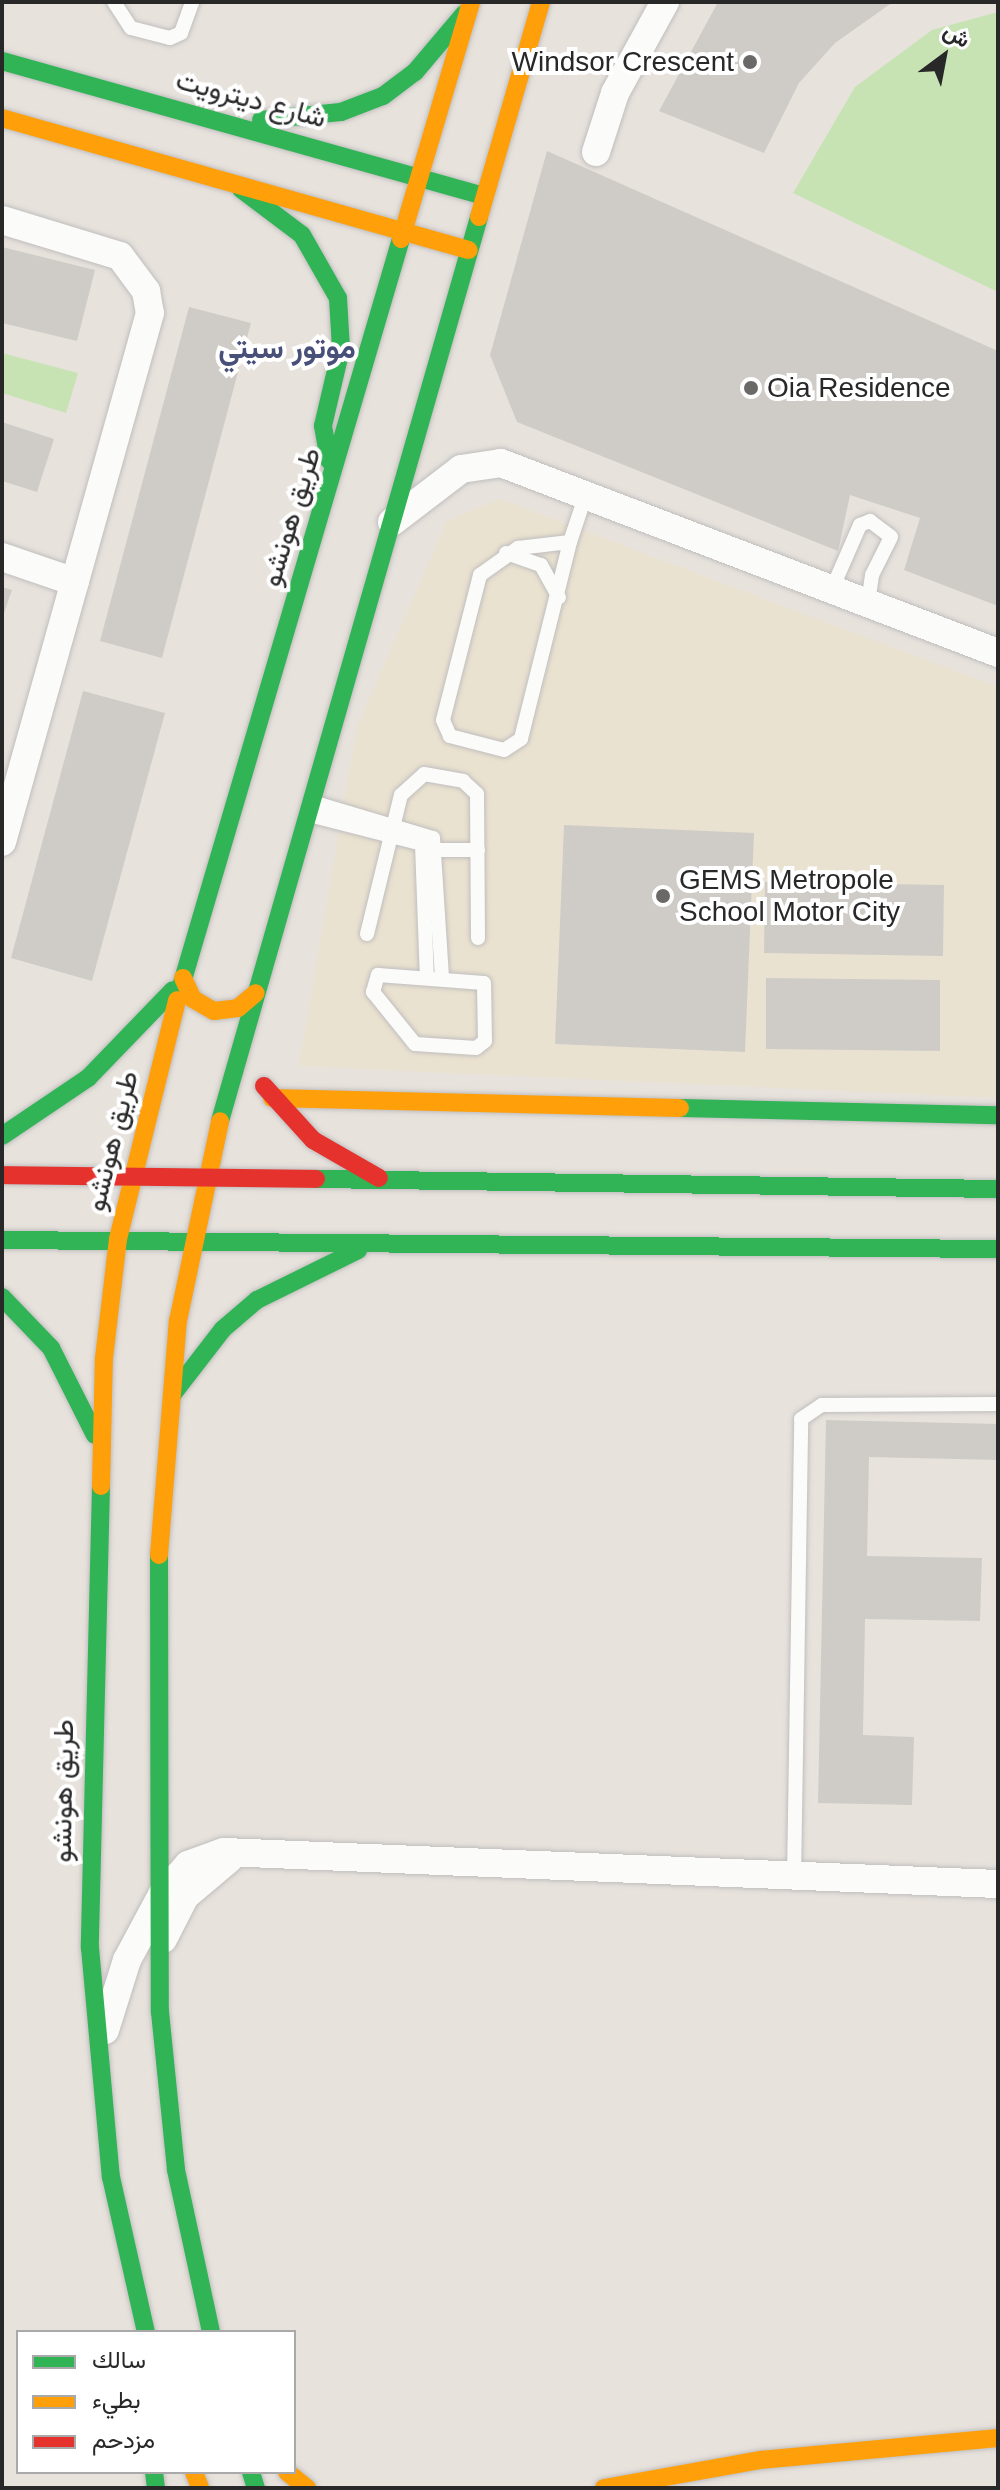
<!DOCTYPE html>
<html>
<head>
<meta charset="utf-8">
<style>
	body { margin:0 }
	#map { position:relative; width:1000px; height:2490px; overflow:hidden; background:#e7e2dc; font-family:Arial,Vazirmatn,sans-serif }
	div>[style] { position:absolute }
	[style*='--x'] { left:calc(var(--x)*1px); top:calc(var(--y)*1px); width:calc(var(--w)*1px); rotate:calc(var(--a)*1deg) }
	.education>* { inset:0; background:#eae2d0 }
	.green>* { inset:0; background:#c7e3b4 }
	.building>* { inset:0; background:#cfccc8 }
	.roads { filter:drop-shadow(0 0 2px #c0bebe) drop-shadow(0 0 2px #c0bebe) }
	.lane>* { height:14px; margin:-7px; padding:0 7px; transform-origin:7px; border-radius:7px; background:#fbfbfa }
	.street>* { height:28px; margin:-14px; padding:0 14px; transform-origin:14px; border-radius:14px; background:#fbfbfa }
	.fast>* { height:18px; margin:-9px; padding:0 9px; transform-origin:9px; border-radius:9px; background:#30b455 }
	.slow>* { height:18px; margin:-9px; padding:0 9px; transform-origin:9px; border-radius:9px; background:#ff9f0a }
	.jam>* { height:18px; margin:-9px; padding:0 9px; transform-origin:9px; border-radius:9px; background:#e5322d }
	.dots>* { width:22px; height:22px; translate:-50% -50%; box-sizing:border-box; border:4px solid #fff; border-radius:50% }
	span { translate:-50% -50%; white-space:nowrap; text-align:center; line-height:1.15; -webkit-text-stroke:8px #fff; paint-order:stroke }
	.poi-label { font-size:28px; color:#282828 }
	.right { translate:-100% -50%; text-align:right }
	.left { translate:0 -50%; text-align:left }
	.street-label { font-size:28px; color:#282828 }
	.neighbourhood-label { font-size:30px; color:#484f79; font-weight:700 }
	.frame { position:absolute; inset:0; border:4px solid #282828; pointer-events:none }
	.legend { position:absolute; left:16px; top:2330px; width:280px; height:144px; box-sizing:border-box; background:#fff; border:2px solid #a9a9a9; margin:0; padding:10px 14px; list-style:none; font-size:24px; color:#282828 }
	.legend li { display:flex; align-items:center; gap:16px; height:40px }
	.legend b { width:40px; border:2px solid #a9a9a9 }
	.north { position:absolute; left:904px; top:16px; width:80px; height:80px; -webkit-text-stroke:6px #fff; paint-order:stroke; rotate:32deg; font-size:22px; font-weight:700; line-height:32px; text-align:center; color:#282828 }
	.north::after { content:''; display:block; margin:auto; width:28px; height:36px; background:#282828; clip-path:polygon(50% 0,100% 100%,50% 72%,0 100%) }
</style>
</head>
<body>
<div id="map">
	<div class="education">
		<i style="clip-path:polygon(500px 499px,998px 687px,998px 1098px,299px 1066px,357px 727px,447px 521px)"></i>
	</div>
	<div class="green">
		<i style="clip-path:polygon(998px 12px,998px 292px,793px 193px,855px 87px,932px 30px)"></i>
		<i style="clip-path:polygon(2px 353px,78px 373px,66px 413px,2px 393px)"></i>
	</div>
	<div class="building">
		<i style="clip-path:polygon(718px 2px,893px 2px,835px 43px,799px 83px,764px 153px,659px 111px)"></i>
		<i style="clip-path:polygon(547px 151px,998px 351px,998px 606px,904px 570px,920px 518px,850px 495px,838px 551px,517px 422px,490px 355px)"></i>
		<i style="clip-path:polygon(2px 247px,95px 270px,77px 341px,2px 323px)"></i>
		<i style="clip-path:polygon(189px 307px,251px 323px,162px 658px,100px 641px)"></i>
		<i style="clip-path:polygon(2px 422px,54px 439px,37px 492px,2px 481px)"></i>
		<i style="clip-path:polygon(2px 587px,12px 590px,2px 619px)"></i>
		<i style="clip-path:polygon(83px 691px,165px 713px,92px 981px,11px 958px)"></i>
		<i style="clip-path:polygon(564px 825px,754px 833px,745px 1052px,555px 1044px)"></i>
		<i style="clip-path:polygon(765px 882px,944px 885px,943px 956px,764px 953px)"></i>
		<i style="clip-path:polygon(766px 978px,940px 980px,940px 1051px,766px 1049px)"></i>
		<i style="clip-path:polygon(826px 1420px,998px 1424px,998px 1460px,869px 1457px,867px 1556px,982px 1558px,980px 1621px,865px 1619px,863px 1735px,914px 1737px,912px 1805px,818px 1803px)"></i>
	</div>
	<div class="roads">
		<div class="lane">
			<i style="--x:114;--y:2;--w:31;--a:57"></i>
			<i style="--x:131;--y:28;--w:40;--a:14.4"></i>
			<i style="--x:170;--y:38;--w:12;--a:-24"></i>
			<i style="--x:181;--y:33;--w:33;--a:-70"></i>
			<i style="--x:570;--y:542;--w:203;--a:104"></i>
			<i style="--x:521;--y:739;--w:20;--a:147"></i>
			<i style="--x:504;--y:750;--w:56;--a:-165.5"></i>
			<i style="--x:450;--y:736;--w:17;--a:-114"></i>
			<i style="--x:443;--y:720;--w:150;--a:-75.7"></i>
			<i style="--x:480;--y:575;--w:47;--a:-35.4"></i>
			<i style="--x:518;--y:548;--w:52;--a:-6.6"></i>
			<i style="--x:570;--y:542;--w:51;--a:-71.6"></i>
			<i style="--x:506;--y:553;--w:37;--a:19"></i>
			<i style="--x:541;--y:565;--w:37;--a:61"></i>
			<i style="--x:832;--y:589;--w:70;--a:-66.4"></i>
			<i style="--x:860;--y:525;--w:11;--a:-22"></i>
			<i style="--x:870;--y:521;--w:26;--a:37"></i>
			<i style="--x:891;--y:537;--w:42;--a:116.6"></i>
			<i style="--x:872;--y:575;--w:28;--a:98"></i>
			<i style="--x:312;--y:802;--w:126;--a:16.6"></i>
			<i style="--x:433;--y:838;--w:141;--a:86.3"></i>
			<i style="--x:309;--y:815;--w:117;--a:14.4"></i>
			<i style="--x:422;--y:844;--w:134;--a:87.9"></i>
			<i style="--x:435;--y:850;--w:43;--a:0"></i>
			<i style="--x:367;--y:934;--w:143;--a:-76.3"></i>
			<i style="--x:401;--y:795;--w:31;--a:-42"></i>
			<i style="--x:424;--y:774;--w:40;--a:10"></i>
			<i style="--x:463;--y:781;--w:19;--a:43"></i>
			<i style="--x:477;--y:794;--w:144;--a:89.6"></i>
			<i style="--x:378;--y:975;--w:106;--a:4.3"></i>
			<i style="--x:484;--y:983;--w:58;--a:89"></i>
			<i style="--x:485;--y:1041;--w:11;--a:142"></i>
			<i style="--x:476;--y:1048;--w:61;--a:-176.2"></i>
			<i style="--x:415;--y:1044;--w:67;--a:-128.9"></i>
			<i style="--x:373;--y:992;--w:18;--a:-74"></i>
			<i style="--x:794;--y:1879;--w:460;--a:-89.1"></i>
			<i style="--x:801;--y:1419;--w:25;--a:-34"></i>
			<i style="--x:822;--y:1405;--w:176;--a:-0.3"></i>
		</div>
		<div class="street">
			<i style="--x:596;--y:152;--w:62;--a:-72.1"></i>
			<i style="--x:615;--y:93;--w:104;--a:-61.2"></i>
			<i style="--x:2;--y:220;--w:123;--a:17"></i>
			<i style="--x:120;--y:256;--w:44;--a:53.4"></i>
			<i style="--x:146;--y:291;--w:22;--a:80"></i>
			<i style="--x:150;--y:313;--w:549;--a:105.63"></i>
			<i style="--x:392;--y:522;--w:87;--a:-37.5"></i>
			<i style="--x:461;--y:469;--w:40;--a:-8.5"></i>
			<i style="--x:501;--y:463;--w:532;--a:20.92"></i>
			<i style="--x:2;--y:557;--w:77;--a:18.9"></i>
			<i style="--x:163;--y:1939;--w:48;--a:-62.9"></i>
			<i style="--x:185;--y:1896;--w:57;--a:-40.1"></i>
			<i style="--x:105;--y:2030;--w:73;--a:-72.6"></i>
			<i style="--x:127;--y:1960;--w:76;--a:-61.8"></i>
			<i style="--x:163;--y:1893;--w:38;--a:-48"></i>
			<i style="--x:188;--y:1865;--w:38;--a:-20"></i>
			<i style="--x:224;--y:1852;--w:775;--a:2.37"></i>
		</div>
		<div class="fast">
			<i style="--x:2;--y:61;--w:501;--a:15.65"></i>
			<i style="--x:261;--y:120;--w:80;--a:-5.7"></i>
			<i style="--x:341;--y:112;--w:45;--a:-20.9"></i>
			<i style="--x:383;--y:96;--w:40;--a:-37"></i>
			<i style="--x:415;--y:72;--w:76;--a:-49.8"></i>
			<i style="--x:241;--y:189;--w:76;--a:37"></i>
			<i style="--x:302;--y:235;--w:73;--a:60.3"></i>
			<i style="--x:338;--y:298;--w:51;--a:86.6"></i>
			<i style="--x:341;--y:349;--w:79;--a:103.2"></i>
			<i style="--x:323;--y:426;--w:35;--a:80"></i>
			<i style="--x:177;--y:1000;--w:793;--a:-73.6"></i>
			<i style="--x:680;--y:1108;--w:318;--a:1.3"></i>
			<i style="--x:220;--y:1121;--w:940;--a:-74.01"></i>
			<i style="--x:2;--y:1136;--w:104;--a:-34"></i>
			<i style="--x:88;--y:1078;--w:122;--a:-46"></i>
			<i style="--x:316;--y:1179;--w:682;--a:0.84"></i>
			<i style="--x:2;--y:1240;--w:996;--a:0.52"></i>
			<i style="--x:2;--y:1297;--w:71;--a:46.1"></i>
			<i style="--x:51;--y:1348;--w:97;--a:63.2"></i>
			<i style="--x:172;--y:1395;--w:83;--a:-52.3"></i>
			<i style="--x:223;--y:1329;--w:45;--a:-40.5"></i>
			<i style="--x:257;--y:1300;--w:113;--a:-26.3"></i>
			<i style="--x:101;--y:1486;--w:462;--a:91.4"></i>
			<i style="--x:90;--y:1948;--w:230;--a:84.8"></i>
			<i style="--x:111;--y:2177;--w:159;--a:77.3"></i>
			<i style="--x:159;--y:1555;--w:457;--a:89.9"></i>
			<i style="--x:160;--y:2012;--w:159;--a:84.2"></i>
			<i style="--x:176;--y:2170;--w:166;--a:77.8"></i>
			<i style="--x:154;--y:2472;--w:16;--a:83"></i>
			<i style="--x:251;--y:2472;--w:17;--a:73"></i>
		</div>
		<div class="slow">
			<i style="--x:2;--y:118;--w:485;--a:15.8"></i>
			<i style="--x:479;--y:217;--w:224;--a:-73.9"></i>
			<i style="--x:401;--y:239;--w:247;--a:-73.5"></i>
			<i style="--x:183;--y:978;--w:23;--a:65"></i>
			<i style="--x:193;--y:999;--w:24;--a:30"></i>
			<i style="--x:214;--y:1011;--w:24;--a:-7"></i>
			<i style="--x:238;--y:1008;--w:23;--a:-40"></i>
			<i style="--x:272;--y:1098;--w:408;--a:1.4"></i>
			<i style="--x:101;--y:1486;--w:128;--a:-88.7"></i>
			<i style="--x:104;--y:1358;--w:120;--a:-83.3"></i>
			<i style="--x:118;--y:1239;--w:246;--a:-76.1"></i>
			<i style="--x:159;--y:1555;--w:235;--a:-85.4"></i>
			<i style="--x:178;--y:1321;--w:204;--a:-78.1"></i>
			<i style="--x:194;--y:2472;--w:17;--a:69"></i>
			<i style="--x:287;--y:2472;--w:26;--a:39"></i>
			<i style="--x:604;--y:2488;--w:158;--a:-10.2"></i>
			<i style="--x:760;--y:2460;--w:239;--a:-5.3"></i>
		</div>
		<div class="jam">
			<i style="--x:264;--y:1086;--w:73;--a:47.8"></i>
			<i style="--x:313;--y:1140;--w:76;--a:29.9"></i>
			<i style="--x:2;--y:1175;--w:314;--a:0.7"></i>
		</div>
	</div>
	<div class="dots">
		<i style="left:750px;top:62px;background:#6b6967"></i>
		<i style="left:751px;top:388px;background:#6b6967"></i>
		<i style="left:663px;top:896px;background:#6b6967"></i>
	</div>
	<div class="poi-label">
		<span class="right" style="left:734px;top:62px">Windsor Crescent</span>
		<span class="left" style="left:767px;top:388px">Oia Residence</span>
		<span class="left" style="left:679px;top:896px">GEMS Metropole<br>School Motor City</span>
	</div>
	<div class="street-label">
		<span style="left:251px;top:99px;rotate:15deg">شارع ديترويت</span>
		<span style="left:291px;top:517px;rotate:-73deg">طريق هونشو</span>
		<span style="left:112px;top:1141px;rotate:-76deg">طريق هونشو</span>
		<span style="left:63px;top:1791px;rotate:-89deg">طريق هونشو</span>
	</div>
	<div class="neighbourhood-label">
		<span style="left:287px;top:348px">موتور سيتي</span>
	</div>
	<div class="frame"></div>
	<ul class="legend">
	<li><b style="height:10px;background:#30b455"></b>سالك</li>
	<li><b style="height:10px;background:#ff9f0a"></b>بطيء</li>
	<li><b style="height:10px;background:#e5322d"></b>مزدحم</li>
	</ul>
	<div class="north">ش</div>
</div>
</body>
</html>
